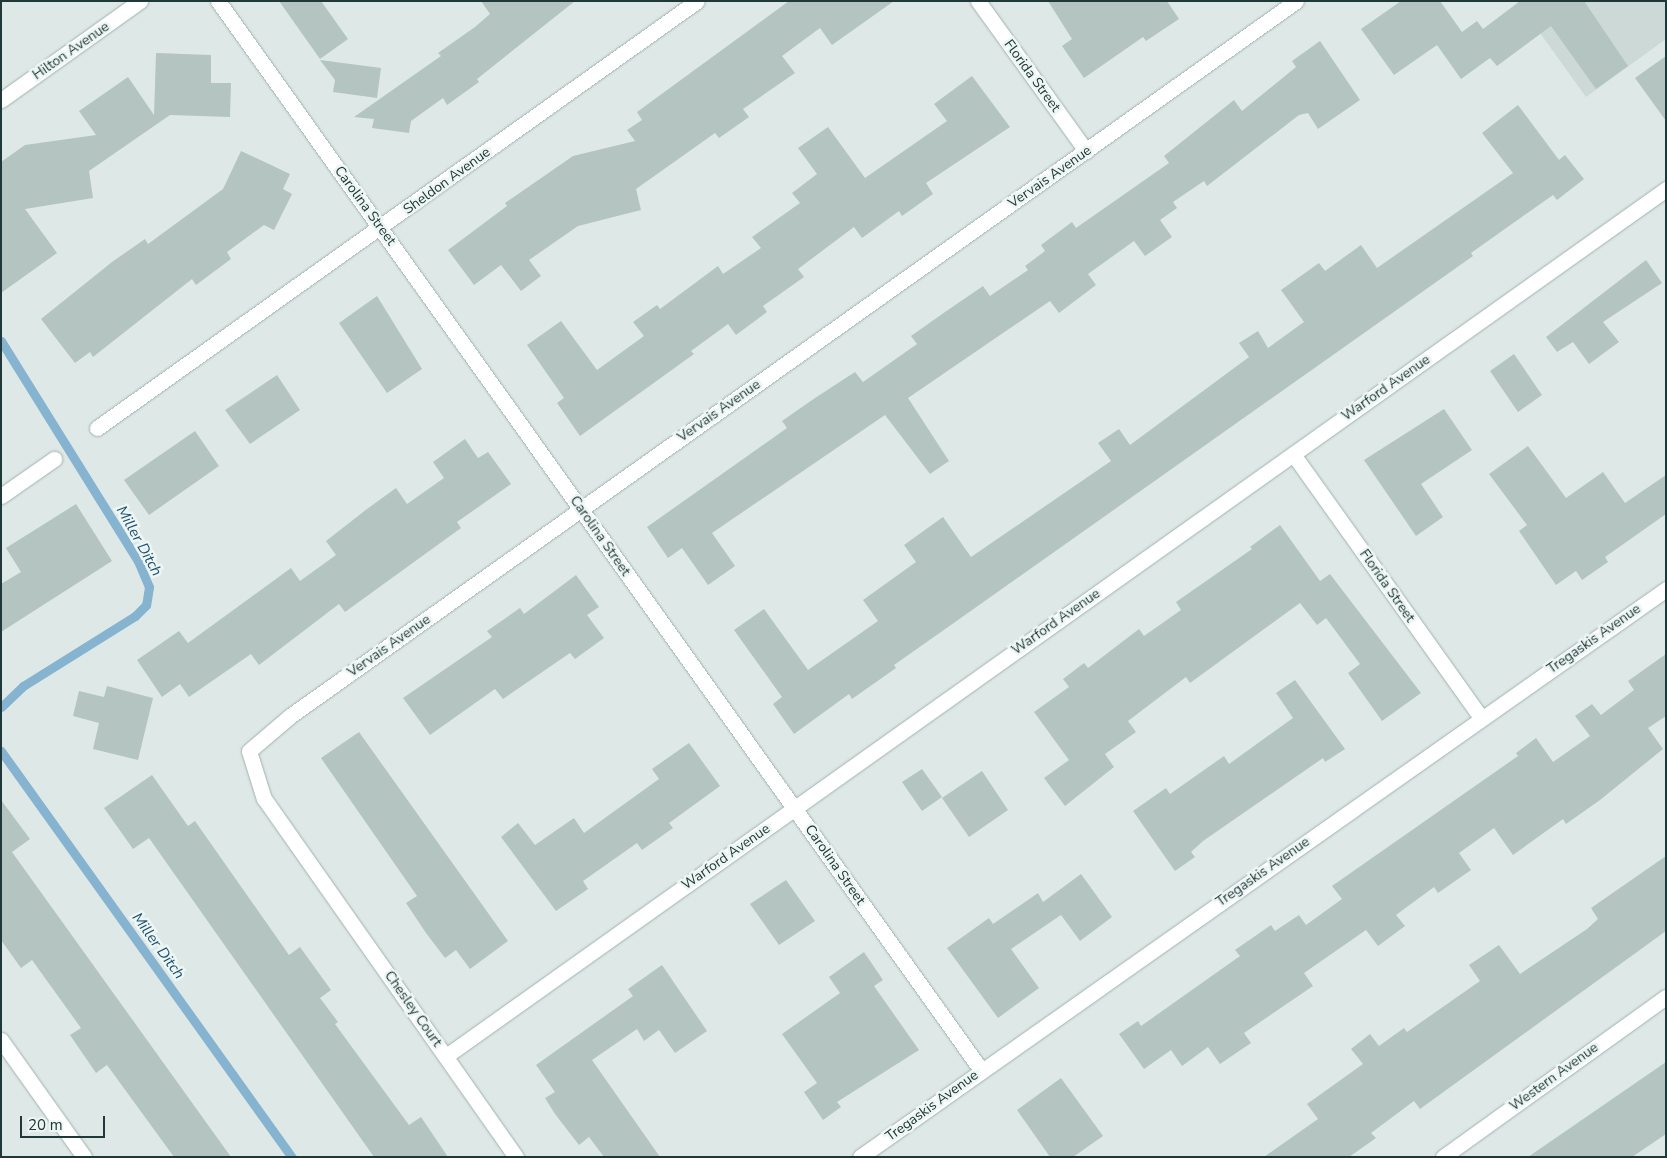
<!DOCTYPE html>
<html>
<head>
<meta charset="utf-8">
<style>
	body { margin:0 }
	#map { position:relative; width:1667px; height:1158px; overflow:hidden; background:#dee9e7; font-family:"Nunito Sans",sans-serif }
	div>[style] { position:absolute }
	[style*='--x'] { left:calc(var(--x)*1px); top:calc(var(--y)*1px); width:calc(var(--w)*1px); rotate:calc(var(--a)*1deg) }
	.built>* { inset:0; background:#ccd9d6 }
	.stream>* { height:9px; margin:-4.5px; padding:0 4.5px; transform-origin:4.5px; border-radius:4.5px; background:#86b3cf }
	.building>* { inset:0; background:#b3c4c1 }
	.roads { filter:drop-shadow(0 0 1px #a1b1af) drop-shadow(0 0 1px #a1b1af) }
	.street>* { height:15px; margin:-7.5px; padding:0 7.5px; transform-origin:7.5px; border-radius:7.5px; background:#fff }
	span { translate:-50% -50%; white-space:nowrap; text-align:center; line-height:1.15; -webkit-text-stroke:5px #eef6f4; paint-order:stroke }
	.street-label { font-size:14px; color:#203938 }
	.water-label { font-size:15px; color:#1c5073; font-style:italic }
	.frame { position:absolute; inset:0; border:2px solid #203938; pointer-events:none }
	.scale { position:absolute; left:20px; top:1116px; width:85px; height:22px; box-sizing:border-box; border:2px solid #203938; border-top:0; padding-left:6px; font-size:15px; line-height:18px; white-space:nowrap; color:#203938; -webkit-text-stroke:4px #eef6f4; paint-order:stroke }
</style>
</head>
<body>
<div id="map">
	<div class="built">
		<i style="clip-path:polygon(1517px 1px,1666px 1px,1666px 39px,1586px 97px)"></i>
	</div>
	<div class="stream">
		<i style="--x:1;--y:341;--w:259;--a:58.1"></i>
		<i style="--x:138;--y:561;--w:28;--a:67"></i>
		<i style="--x:149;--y:587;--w:18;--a:99"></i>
		<i style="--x:146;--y:605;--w:16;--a:135"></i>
		<i style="--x:135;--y:616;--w:132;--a:148"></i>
		<i style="--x:23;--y:686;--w:30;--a:136"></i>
		<i style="--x:1;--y:751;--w:500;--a:54.4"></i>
	</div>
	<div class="building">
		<i style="clip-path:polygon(279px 1px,321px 1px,348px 39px,320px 59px)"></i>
		<i style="clip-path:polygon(481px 1px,575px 1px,477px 79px,479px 82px,447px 105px,443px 98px,411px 121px,409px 133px,372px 128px,374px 119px,354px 117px,441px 56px,438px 53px,475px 27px,490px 14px)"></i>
		<i style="clip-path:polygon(789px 1px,894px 1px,832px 45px,820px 28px,782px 56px,795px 73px,743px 109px,749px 117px,719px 138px,715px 133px,636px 189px,641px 210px,578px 226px,529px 260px,541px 276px,521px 291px,501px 265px,474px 285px,448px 250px,507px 206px,505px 203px,573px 156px,635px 141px,627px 130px,642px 120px,637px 112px)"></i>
		<i style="clip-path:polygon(1048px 1px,1167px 1px,1179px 19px,1146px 41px,1143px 37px,1084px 78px,1062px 46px,1072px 39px)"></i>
		<i style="clip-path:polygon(1401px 1px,1440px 1px,1462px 32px,1477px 21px,1483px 29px,1520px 1px,1584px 1px,1628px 66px,1596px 89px,1551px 26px,1497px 66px,1490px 58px,1461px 79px,1437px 45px,1394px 75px,1361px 29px)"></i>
		<i style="clip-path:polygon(1320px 41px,1360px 100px,1318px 129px,1308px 113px,1299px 115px,1207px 186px,1204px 181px,1173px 202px,1177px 208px,1160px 220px,1172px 237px,1145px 256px,1134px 241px,1088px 274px,1096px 285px,1059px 313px,1050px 301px,908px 398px,949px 461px,930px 474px,885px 415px,712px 533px,735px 566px,708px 585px,682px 548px,668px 558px,647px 527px,787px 428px,782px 421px,815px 398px,855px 372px,863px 382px,917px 344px,911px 336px,945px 312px,983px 286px,990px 296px,1028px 270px,1025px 266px,1045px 251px,1041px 245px,1072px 222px,1076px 228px,1169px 163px,1164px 156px,1234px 100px,1242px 111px,1296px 67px,1292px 61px)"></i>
		<i style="clip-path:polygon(156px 53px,211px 55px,211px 83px,231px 83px,230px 117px,170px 115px,89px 171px,93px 198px,25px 209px,57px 253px,1px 293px,1px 162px,25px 145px,96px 135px,79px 111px,128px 77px,154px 115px)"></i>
		<i style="clip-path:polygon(1666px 56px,1666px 121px,1635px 78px)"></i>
		<i style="clip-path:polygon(320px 60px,381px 68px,377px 98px,333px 92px,335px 80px)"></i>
		<i style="clip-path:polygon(972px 76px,1010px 127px,926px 183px,933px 194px,902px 216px,899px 211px,862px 238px,854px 227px,798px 269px,804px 277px,763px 306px,767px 312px,736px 335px,728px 324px,691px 351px,694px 354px,580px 436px,557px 403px,564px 398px,527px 345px,561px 321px,597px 370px,644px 336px,633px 322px,657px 305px,660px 309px,718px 266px,723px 274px,761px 248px,752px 237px,800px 203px,792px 193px,817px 174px,798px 148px,828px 127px,865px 178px,947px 121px,934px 104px)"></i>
		<i style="clip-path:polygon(1518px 105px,1559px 160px,1565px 155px,1584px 179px,1557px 200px,1553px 195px,1471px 253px,1473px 256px,958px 620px,894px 665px,896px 668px,852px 699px,849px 694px,794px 734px,773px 704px,782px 697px,734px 630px,764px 609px,808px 670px,878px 621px,863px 600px,916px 562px,904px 545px,943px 517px,971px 557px,1111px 461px,1098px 443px,1119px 429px,1130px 445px,1249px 357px,1239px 343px,1258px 331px,1268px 348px,1304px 322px,1281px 290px,1319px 263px,1325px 271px,1361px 245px,1377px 268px,1513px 173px,1482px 133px)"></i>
		<i style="clip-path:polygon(241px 151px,290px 174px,283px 189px,292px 194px,274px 230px,264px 225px,227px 252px,231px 259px,196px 285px,192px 279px,93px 357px,90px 352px,75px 363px,41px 319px,112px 262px,145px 239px,148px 244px,223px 189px)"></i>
		<i style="clip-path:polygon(1646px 260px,1662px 283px,1603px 322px,1619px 342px,1589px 364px,1573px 342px,1557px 352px,1546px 337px)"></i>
		<i style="clip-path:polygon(377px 296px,422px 369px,387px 393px,339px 323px)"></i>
		<i style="clip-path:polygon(1514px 354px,1542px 395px,1518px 412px,1490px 371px)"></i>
		<i style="clip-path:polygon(277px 375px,300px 410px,250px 444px,225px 410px)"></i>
		<i style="clip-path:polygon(1444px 409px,1472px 450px,1421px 484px,1443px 517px,1416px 536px,1364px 460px)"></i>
		<i style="clip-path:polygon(195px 431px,219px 466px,149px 515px,124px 480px)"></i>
		<i style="clip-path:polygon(465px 439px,478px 458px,488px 452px,511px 484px,457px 522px,461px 528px,345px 612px,339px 604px,259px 665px,251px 654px,189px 697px,180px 684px,162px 697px,137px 660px,179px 631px,188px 643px,291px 568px,300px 581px,336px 555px,326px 541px,367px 509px,396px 488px,407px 504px,444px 478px,433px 462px)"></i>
		<i style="clip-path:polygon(1528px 446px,1566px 498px,1603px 472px,1625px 503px,1666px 475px,1666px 514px,1605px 557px,1608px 562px,1582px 580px,1576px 571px,1556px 585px,1519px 531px,1527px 525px,1489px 474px)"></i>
		<i style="clip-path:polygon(76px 504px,112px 561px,1px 632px,1px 584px,21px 572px,6px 548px)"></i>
		<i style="clip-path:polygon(1280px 525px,1320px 581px,1330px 574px,1421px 693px,1382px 721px,1348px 673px,1360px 664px,1326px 618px,1317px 625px,1300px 603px,1190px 683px,1186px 677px,1128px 721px,1136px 732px,1105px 754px,1114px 767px,1065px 806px,1044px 778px,1069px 760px,1034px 712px,1069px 687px,1063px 679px,1084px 663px,1088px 668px,1139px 629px,1144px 636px,1181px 610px,1176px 602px,1252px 549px,1250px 547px)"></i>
		<i style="clip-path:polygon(576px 575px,599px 607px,587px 615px,604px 638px,575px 659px,570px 653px,503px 699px,495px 689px,430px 735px,403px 698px,492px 637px,487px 631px,520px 608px,524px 614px)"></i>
		<i style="clip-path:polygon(1666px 654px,1666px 716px,1648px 728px,1663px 749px,1600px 800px,1566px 824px,1563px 819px,1513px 855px,1494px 828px,1459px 853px,1471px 870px,1438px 893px,1434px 887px,1396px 915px,1405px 926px,1378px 946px,1366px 930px,1304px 973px,1313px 986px,1244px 1033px,1251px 1043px,1220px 1064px,1208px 1047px,1182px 1066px,1171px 1050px,1144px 1069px,1119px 1034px,1138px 1021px,1141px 1026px,1240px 956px,1235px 950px,1271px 925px,1275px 931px,1299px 915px,1306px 925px,1342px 899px,1332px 886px,1518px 756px,1516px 753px,1536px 738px,1553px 762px,1590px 736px,1575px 716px,1592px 704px,1601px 715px,1634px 690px,1628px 681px)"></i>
		<i style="clip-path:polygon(1295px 680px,1345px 749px,1325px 762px,1323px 758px,1203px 841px,1191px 852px,1195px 857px,1175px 871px,1133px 811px,1166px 788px,1170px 794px,1224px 756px,1229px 764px,1293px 718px,1276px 693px)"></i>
		<i style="clip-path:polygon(107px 686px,153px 698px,138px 760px,93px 749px,99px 723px,73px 716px,79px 691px,104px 697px)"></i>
		<i style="clip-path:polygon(359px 732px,508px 941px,470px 969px,456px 950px,445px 958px,426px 933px,406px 903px,417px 896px,321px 758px)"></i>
		<i style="clip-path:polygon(689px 743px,720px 786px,669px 823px,673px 828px,642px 850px,637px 843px,583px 881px,588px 889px,556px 911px,501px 837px,518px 823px,535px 845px,574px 818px,584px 833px,659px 779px,652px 769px)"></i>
		<i style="clip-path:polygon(922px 769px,942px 797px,922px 811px,902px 782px)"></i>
		<i style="clip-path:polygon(982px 771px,1008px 810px,969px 837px,942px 798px)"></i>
		<i style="clip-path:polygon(152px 775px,188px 826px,195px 821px,289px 955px,300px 947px,331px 990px,320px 998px,338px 1022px,335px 1024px,409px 1125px,421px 1117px,448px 1157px,374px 1157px,149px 838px,133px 849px,104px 808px)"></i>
		<i style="clip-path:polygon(1px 800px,30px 839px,12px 852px,231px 1157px,174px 1157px,107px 1065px,96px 1073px,70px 1035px,81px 1028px,32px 960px,21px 968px,1px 940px)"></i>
		<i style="clip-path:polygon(1666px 856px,1666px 931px,1420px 1109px,1414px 1101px,1371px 1133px,1376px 1138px,1349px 1157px,1264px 1157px,1318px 1119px,1307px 1104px,1363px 1064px,1351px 1049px,1370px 1034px,1379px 1046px,1404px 1028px,1407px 1032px,1480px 981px,1469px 965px,1499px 945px,1520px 974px,1587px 929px,1598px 919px,1591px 908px)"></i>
		<i style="clip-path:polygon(1081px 874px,1112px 917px,1080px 941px,1061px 915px,1011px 949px,1039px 988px,998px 1018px,947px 948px,989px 918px,993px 924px,1038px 893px,1043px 902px)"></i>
		<i style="clip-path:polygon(786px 880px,815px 921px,779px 945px,750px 904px)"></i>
		<i style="clip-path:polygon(864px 952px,883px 980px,874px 986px,919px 1050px,837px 1102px,841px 1107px,823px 1120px,804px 1092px,817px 1083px,782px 1034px,840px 993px,829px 977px)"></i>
		<i style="clip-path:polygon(662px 965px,707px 1031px,675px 1053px,659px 1030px,644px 1041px,637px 1029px,592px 1060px,660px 1157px,604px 1157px,589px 1137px,579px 1145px,555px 1114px,545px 1098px,555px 1092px,536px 1065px,633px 996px,628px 989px)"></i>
		<i style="clip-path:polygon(1666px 1062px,1666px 1134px,1632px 1157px,1528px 1157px)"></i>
		<i style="clip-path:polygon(1061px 1078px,1103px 1136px,1073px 1157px,1050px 1157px,1017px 1110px)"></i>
	</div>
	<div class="roads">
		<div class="street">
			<i style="--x:218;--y:1;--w:1313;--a:54.48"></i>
			<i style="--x:978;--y:1;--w:185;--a:54.2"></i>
			<i style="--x:1;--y:100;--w:171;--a:-35.5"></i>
			<i style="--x:97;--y:428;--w:736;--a:-35.44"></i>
			<i style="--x:1293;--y:454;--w:324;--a:54.5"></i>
			<i style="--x:1;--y:496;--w:65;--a:-34.9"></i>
			<i style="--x:1;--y:1040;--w:143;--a:54.6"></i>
			<i style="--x:446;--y:1056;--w:1497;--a:-35.4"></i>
			<i style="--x:516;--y:1157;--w:438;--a:-125.1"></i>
			<i style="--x:264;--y:799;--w:50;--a:-107.4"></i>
			<i style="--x:249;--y:751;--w:54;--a:-40.5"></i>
			<i style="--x:290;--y:716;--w:1234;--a:-35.4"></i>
			<i style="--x:860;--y:1157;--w:986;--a:-35.17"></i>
			<i style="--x:1443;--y:1157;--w:274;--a:-35.7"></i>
		</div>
	</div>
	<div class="street-label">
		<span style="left:71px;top:51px;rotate:-35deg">Hilton Avenue</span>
		<span style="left:1032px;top:76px;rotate:54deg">Florida Street</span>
		<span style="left:1050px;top:177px;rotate:-35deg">Vervais Avenue</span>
		<span style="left:447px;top:181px;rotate:-36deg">Sheldon Avenue</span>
		<span style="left:365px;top:206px;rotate:54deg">Carolina Street</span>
		<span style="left:1386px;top:388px;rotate:-35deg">Warford Avenue</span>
		<span style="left:719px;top:411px;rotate:-35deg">Vervais Avenue</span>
		<span style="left:600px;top:536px;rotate:55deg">Carolina Street</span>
		<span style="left:1387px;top:586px;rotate:55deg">Florida Street</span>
		<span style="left:1056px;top:622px;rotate:-35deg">Warford Avenue</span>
		<span style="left:1594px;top:639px;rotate:-35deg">Tregaskis Avenue</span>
		<span style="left:389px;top:646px;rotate:-35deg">Vervais Avenue</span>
		<span style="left:726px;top:857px;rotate:-35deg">Warford Avenue</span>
		<span style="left:835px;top:865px;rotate:55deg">Carolina Street</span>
		<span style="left:1263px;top:872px;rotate:-35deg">Tregaskis Avenue</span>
		<span style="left:413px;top:1009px;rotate:55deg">Chesley Court</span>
		<span style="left:1554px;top:1077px;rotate:-36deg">Western Avenue</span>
		<span style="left:932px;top:1106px;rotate:-36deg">Tregaskis Avenue</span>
	</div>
	<div class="water-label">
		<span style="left:139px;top:541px;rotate:61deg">Miller Ditch</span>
		<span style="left:158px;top:946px;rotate:54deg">Miller Ditch</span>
	</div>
	<div class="frame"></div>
	<div class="scale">20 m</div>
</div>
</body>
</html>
